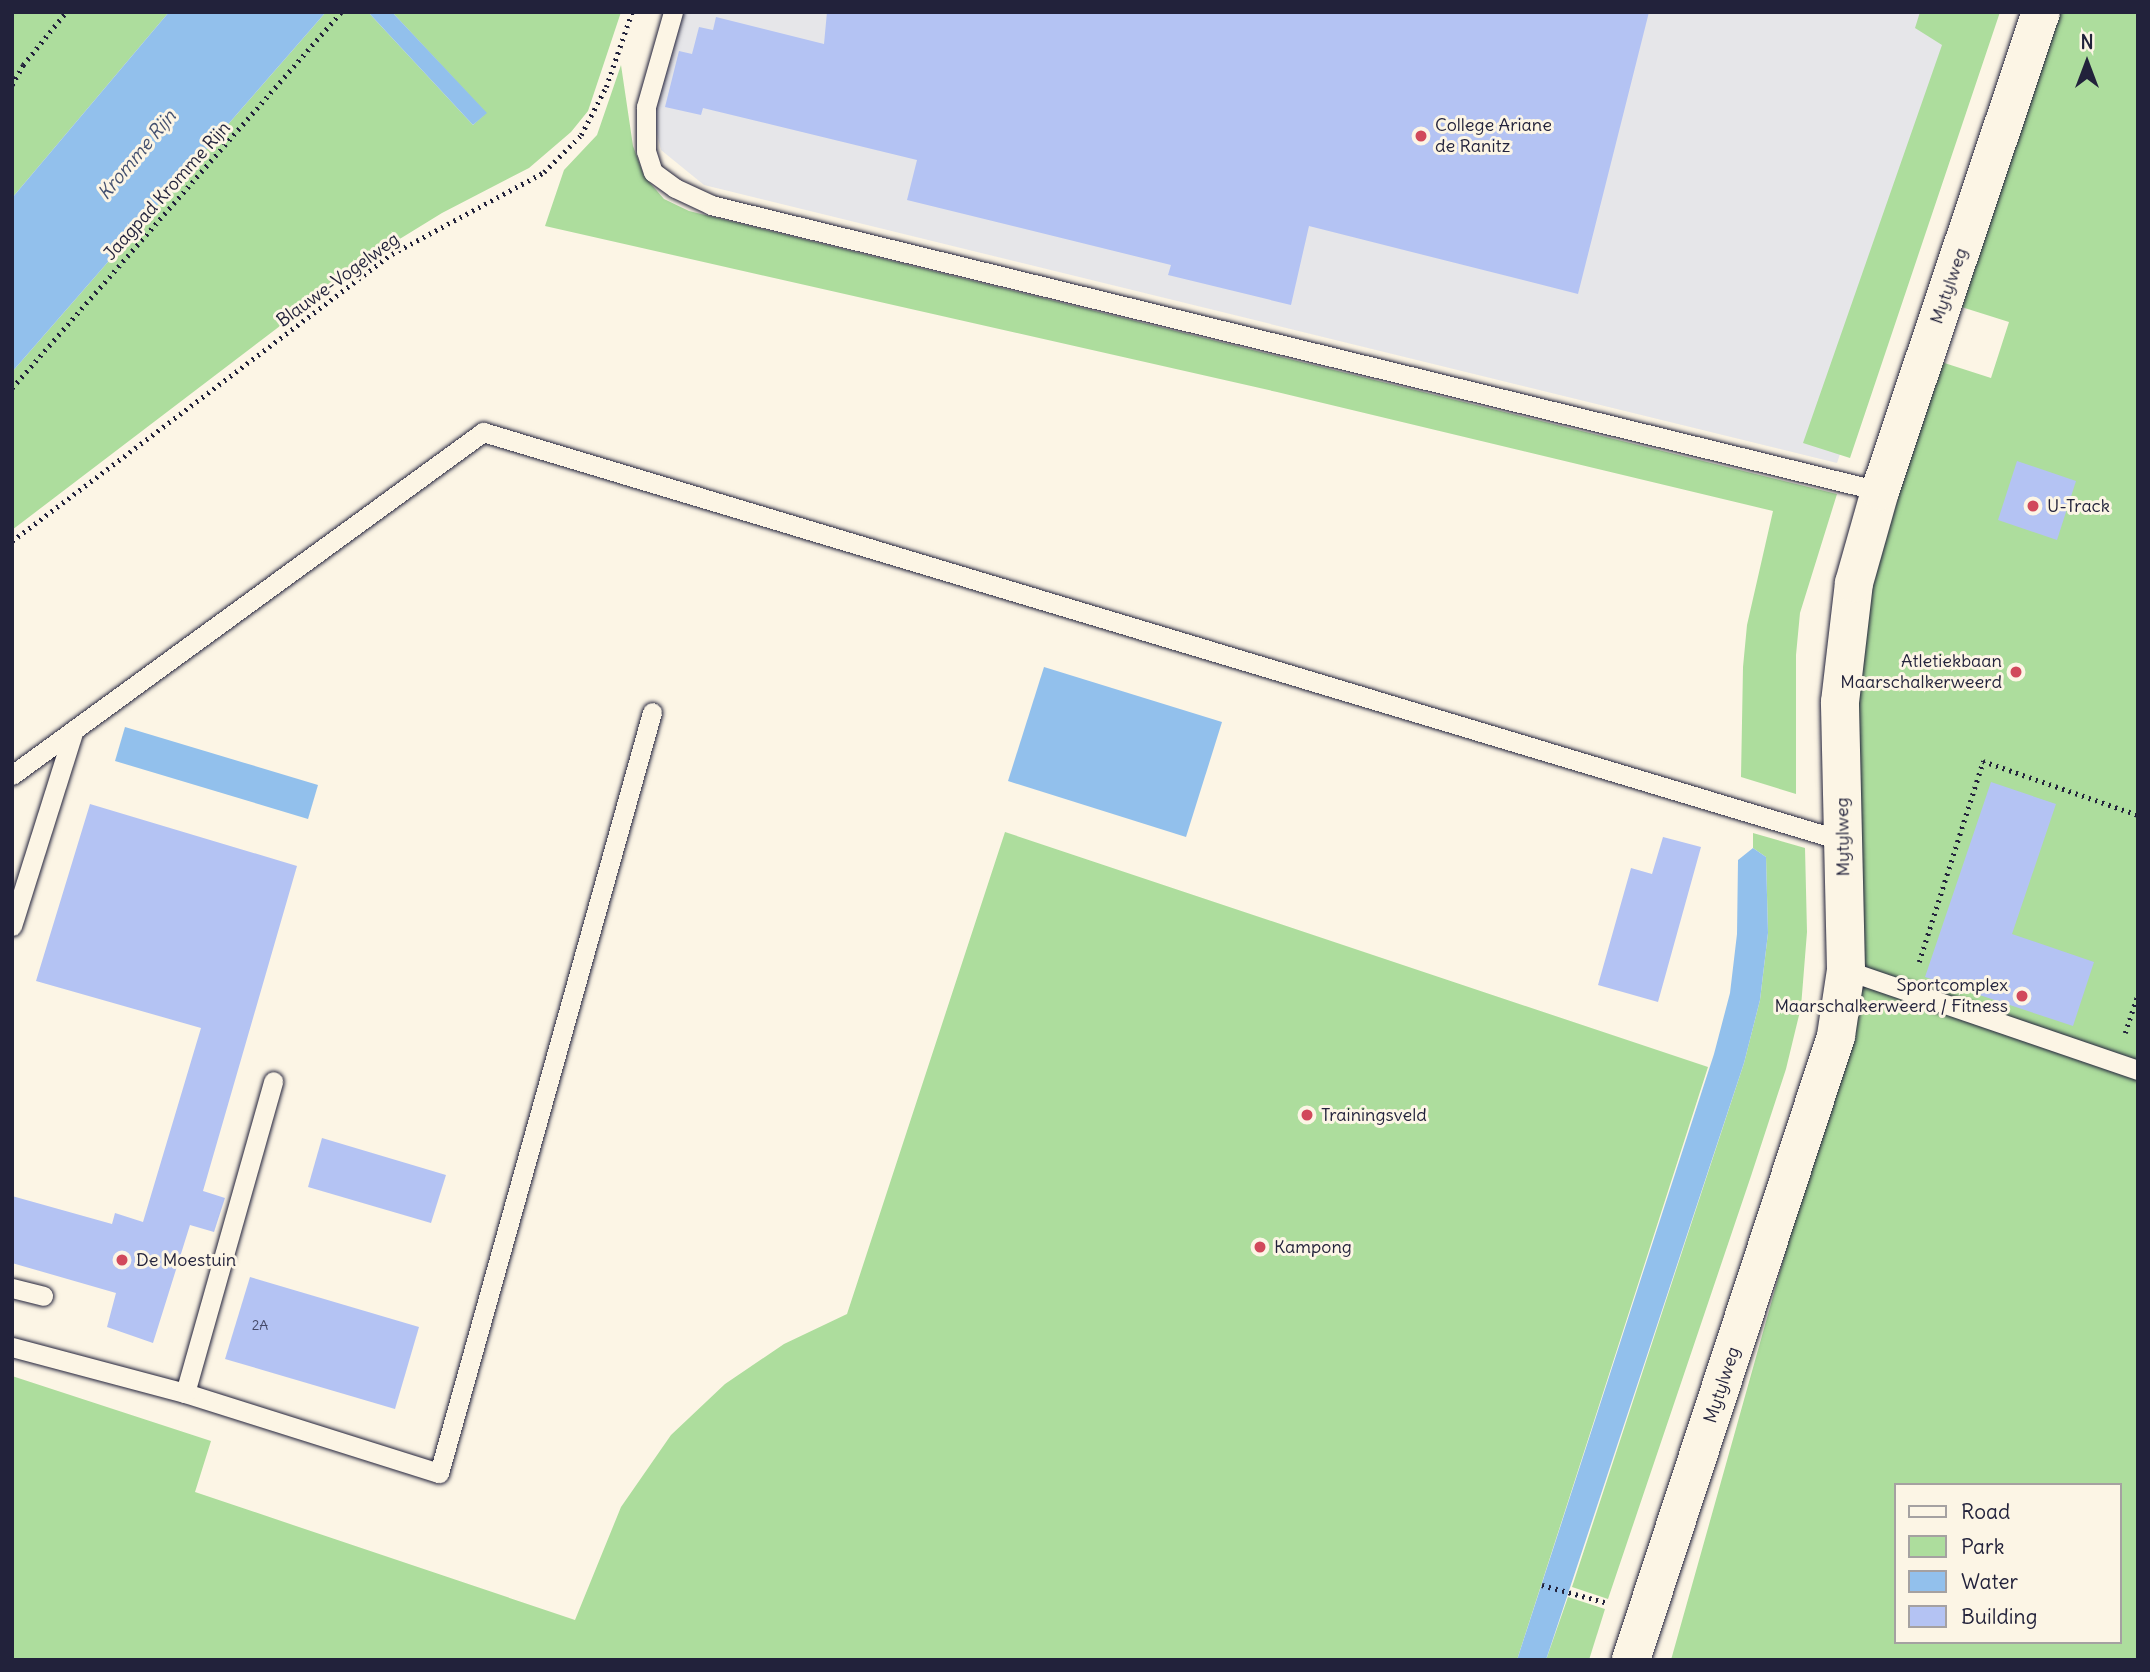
<!DOCTYPE html>
<html>
<head>
<meta charset="utf-8">
<style>
	body { margin:0 }
	#map { position:relative; width:2150px; height:1672px; overflow:hidden; background:#fcf5e5; font-family:Delius,sans-serif }
	div>[style] { position:absolute }
	[style*='--x'] { left:calc(var(--x)*1px); top:calc(var(--y)*1px); width:calc(var(--w)*1px); rotate:calc(var(--a)*1deg) }
	.built>* { inset:0; background:#e6e6e9 }
	.green>* { inset:0; background:#addd9d }
	.water>* { inset:0; background:#92c0ec }
	.building>* { inset:0; background:#b4c3f3 }
	.path>* { height:4.5px; margin-top:-2.25px; transform-origin:0; background:repeating-linear-gradient(90deg,#22223b 0 2px,transparent 0 7px) }
	.roads { filter:drop-shadow(0 0 2px #22223b) drop-shadow(0 0 2px #22223b) }
	.lane>* { height:19px; margin:-9.5px; padding:0 9.5px; transform-origin:9.5px; border-radius:9.5px; background:#fcf5e5 }
	.street>* { height:38px; margin:-19px; padding:0 19px; transform-origin:19px; border-radius:19px; background:#fcf5e5 }
	.dots>* { width:19px; height:19px; translate:-50% -50%; box-sizing:border-box; border:4px solid #fcf5e5; border-radius:50% }
	span { translate:-50% -50%; white-space:nowrap; text-align:center; line-height:1.15; -webkit-text-stroke:6px #fcf5e5; paint-order:stroke }
	.number-label { font-size:14px; color:#464a69 }
	.number-label span { -webkit-text-stroke-width:0 }
	.poi-label { font-size:18px; color:#22223b }
	.left { translate:0 -50%; text-align:left }
	.right { translate:-100% -50%; text-align:right }
	.street-label { font-size:18px; color:#22223b }
	.water-label { font-size:19px; color:#445170; font-style:italic }
	.frame { position:absolute; inset:0; border:14px solid #22223b; pointer-events:none }
	.legend { position:absolute; left:1894px; top:1483px; width:228px; height:161px; box-sizing:border-box; background:#fcf5e5; border:2px solid #a5a1a1; margin:0; padding:9px 12px; list-style:none; font-size:21px; color:#22223b }
	.legend li { display:flex; align-items:center; gap:14px; height:35px }
	.legend b { width:35px; border:2px solid #a5a1a1 }
	.north { position:absolute; left:2052px; top:28px; width:70px; height:70px; -webkit-text-stroke:5px #fcf5e5; paint-order:stroke; rotate:0deg; font-size:19px; font-weight:700; line-height:28px; text-align:center; color:#22223b }
	.north::after { content:''; display:block; margin:auto; width:24px; height:32px; background:#22223b; clip-path:polygon(50% 0,100% 100%,50% 72%,0 100%) }
</style>
</head>
<body>
<div id="map">
	<div class="built">
		<i style="clip-path:polygon(682px 12px,1989px 12px,1837px 463px,704px 185px,661px 150px,653px 117px)"></i>
	</div>
	<div class="green">
		<i style="clip-path:polygon(12px 12px,169px 12px,12px 198px)"></i>
		<i style="clip-path:polygon(326px 12px,368px 12px,473px 125px,486px 113px,392px 12px,621px 12px,588px 111px,571px 132px,529px 168px,442px 213px,372px 256px,12px 530px,12px 372px)"></i>
		<i style="clip-path:polygon(1920px 12px,2000px 12px,1850px 458px,1803px 443px,1942px 45px,1915px 28px)"></i>
		<i style="clip-path:polygon(evenodd,2052px 12px,2138px 12px,2138px 1660px,1671px 1660px,1829px 1097px,1848px 673px,1932px 359px,1991px 378px,2009px 322px,1952px 304px,2052px 12px,1896px 1485px,2120px 1485px,2120px 1642px,1896px 1642px,1896px 1485px)"></i>
		<i style="clip-path:polygon(621px 65px,633px 146px,644px 176px,664px 199px,689px 211px,1837px 494px,1800px 613px,1796px 655px,1796px 794px,1741px 777px,1743px 667px,1747px 625px,1773px 511px,1277px 392px,545px 226px,564px 170px,597px 135px)"></i>
		<i style="clip-path:polygon(1005px 832px,1708px 1067px,1517px 1660px,12px 1660px,12px 1376px,211px 1441px,195px 1492px,575px 1620px,621px 1507px,671px 1435px,725px 1384px,784px 1344px,847px 1314px)"></i>
		<i style="clip-path:polygon(1753px 833px,1805px 848px,1807px 932px,1801px 1007px,1786px 1069px,1751px 1176px,1608px 1599px,1572px 1587px,1744px 1063px,1760px 1000px,1768px 933px,1766px 857px,1753px 848px)"></i>
		<i style="clip-path:polygon(1568px 1597px,1605px 1609px,1589px 1660px,1546px 1660px)"></i>
	</div>
	<div class="water">
		<i style="clip-path:polygon(169px 12px,326px 12px,12px 372px,12px 198px)"></i>
		<i style="clip-path:polygon(368px 12px,392px 12px,487px 113px,473px 125px)"></i>
		<i style="clip-path:polygon(1044px 667px,1222px 722px,1186px 837px,1008px 781px)"></i>
		<i style="clip-path:polygon(125px 727px,318px 785px,308px 819px,115px 761px)"></i>
		<i style="clip-path:polygon(1753px 848px,1766px 857px,1768px 933px,1760px 1000px,1744px 1063px,1546px 1660px,1517px 1660px,1714px 1054px,1730px 993px,1737px 934px,1738px 860px)"></i>
	</div>
	<div class="building">
		<i style="clip-path:polygon(827px 12px,1649px 12px,1578px 294px,1309px 226px,1291px 305px,1168px 275px,1171px 265px,907px 200px,917px 160px,703px 108px,701px 115px,665px 107px,679px 51px,692px 54px,699px 27px,713px 30px,716px 17px,824px 44px)"></i>
		<i style="clip-path:polygon(2017px 461px,2076px 481px,2057px 540px,1998px 520px)"></i>
		<i style="clip-path:polygon(1991px 782px,2056px 804px,2012px 934px,2094px 962px,2073px 1026px,1925px 977px)"></i>
		<i style="clip-path:polygon(90px 804px,297px 866px,203px 1191px,225px 1198px,214px 1232px,190px 1225px,153px 1343px,107px 1327px,116px 1293px,12px 1263px,12px 1196px,112px 1224px,115px 1213px,143px 1222px,201px 1028px,36px 981px)"></i>
		<i style="clip-path:polygon(1663px 837px,1701px 847px,1658px 1002px,1598px 985px,1631px 868px,1652px 874px)"></i>
		<i style="clip-path:polygon(322px 1138px,446px 1175px,431px 1223px,308px 1187px)"></i>
		<i style="clip-path:polygon(250px 1277px,419px 1327px,395px 1409px,225px 1359px)"></i>
	</div>
	<div class="path">
		<i style="--x:12;--y:85;--w:23;--a:-61"></i>
		<i style="--x:23;--y:65;--w:68;--a:-50.9"></i>
		<i style="--x:12;--y:388;--w:500;--a:-48.8"></i>
		<i style="--x:12;--y:541;--w:476;--a:-37.1"></i>
		<i style="--x:392;--y:254;--w:173;--a:-28.3"></i>
		<i style="--x:544;--y:172;--w:52;--a:-45"></i>
		<i style="--x:581;--y:135;--w:54;--a:-62.5"></i>
		<i style="--x:606;--y:87;--w:79;--a:-70.9"></i>
		<i style="--x:1919;--y:962;--w:211;--a:-72.3"></i>
		<i style="--x:1983;--y:761;--w:164;--a:19.2"></i>
		<i style="--x:2125;--y:1033;--w:41;--a:-71.6"></i>
		<i style="--x:1542;--y:1585;--w:68;--a:15.3"></i>
	</div>
	<div class="roads">
		<div class="lane">
			<i style="--x:673;--y:12;--w:99;--a:105.9"></i>
			<i style="--x:646;--y:107;--w:44;--a:90"></i>
			<i style="--x:646;--y:151;--w:22;--a:72"></i>
			<i style="--x:653;--y:172;--w:27;--a:36"></i>
			<i style="--x:675;--y:188;--w:40;--a:25"></i>
			<i style="--x:711;--y:205;--w:1203;--a:13.75"></i>
			<i style="--x:12;--y:775;--w:583;--a:-36.06"></i>
			<i style="--x:483;--y:432;--w:1421;--a:16.73"></i>
			<i style="--x:12;--y:926;--w:202;--a:-72.5"></i>
			<i style="--x:1846;--y:970;--w:309;--a:18.9"></i>
			<i style="--x:12;--y:1288;--w:32;--a:14"></i>
			<i style="--x:12;--y:1347;--w:179;--a:14.9"></i>
			<i style="--x:185;--y:1393;--w:266;--a:17.5"></i>
			<i style="--x:439;--y:1473;--w:790;--a:-74.36"></i>
			<i style="--x:185;--y:1393;--w:324;--a:-74.2"></i>
		</div>
		<div class="street">
			<i style="--x:1631;--y:1660;--w:657;--a:-71.81"></i>
			<i style="--x:1836;--y:1036;--w:67;--a:-81.4"></i>
			<i style="--x:1846;--y:970;--w:268;--a:-91.3"></i>
			<i style="--x:1840;--y:702;--w:120;--a:-83.3"></i>
			<i style="--x:1854;--y:583;--w:96;--a:-74.2"></i>
			<i style="--x:1880;--y:491;--w:505;--a:-71.42"></i>
		</div>
	</div>
	<div class="dots">
		<i style="left:1421px;top:136px;background:#d1495b"></i>
		<i style="left:2033px;top:506px;background:#d1495b"></i>
		<i style="left:2016px;top:672px;background:#d1495b"></i>
		<i style="left:2022px;top:996px;background:#d1495b"></i>
		<i style="left:1307px;top:1115px;background:#d1495b"></i>
		<i style="left:1260px;top:1247px;background:#d1495b"></i>
		<i style="left:122px;top:1260px;background:#d1495b"></i>
	</div>
	<div class="number-label">
		<span style="left:260px;top:1325px">2A</span>
	</div>
	<div class="poi-label">
		<span class="left" style="left:1435px;top:136px">College Ariane<br>de Ranitz</span>
		<span class="left" style="left:2047px;top:506px">U-Track</span>
		<span class="right" style="left:2002px;top:672px">Atletiekbaan<br>Maarschalkerweerd</span>
		<span class="right" style="left:2008px;top:996px">Sportcomplex<br>Maarschalkerweerd / Fitness</span>
		<span class="left" style="left:1321px;top:1115px">Trainingsveld</span>
		<span class="left" style="left:1274px;top:1247px">Kampong</span>
		<span class="left" style="left:136px;top:1260px">De Moestuin</span>
	</div>
	<div class="street-label">
		<span style="left:167px;top:191px;rotate:-48deg">Jaagpad Kromme Rijn</span>
		<span style="left:338px;top:280px;rotate:-36deg">Blauwe-Vogelweg</span>
		<span style="left:1949px;top:286px;rotate:-71deg">Mytylweg</span>
		<span style="left:1843px;top:837px;rotate:-91deg">Mytylweg</span>
		<span style="left:1722px;top:1385px;rotate:-72deg">Mytylweg</span>
	</div>
	<div class="water-label">
		<span style="left:137px;top:155px;rotate:-50deg">Kromme Rijn</span>
	</div>
	<div class="frame"></div>
	<ul class="legend">
	<li><b style="height:9px;background:#fcf5e5"></b>Road</li>
	<li><b style="height:19px;background:#addd9d"></b>Park</li>
	<li><b style="height:19px;background:#92c0ec"></b>Water</li>
	<li><b style="height:19px;background:#b4c3f3"></b>Building</li>
	</ul>
	<div class="north">N</div>
</div>
</body>
</html>
